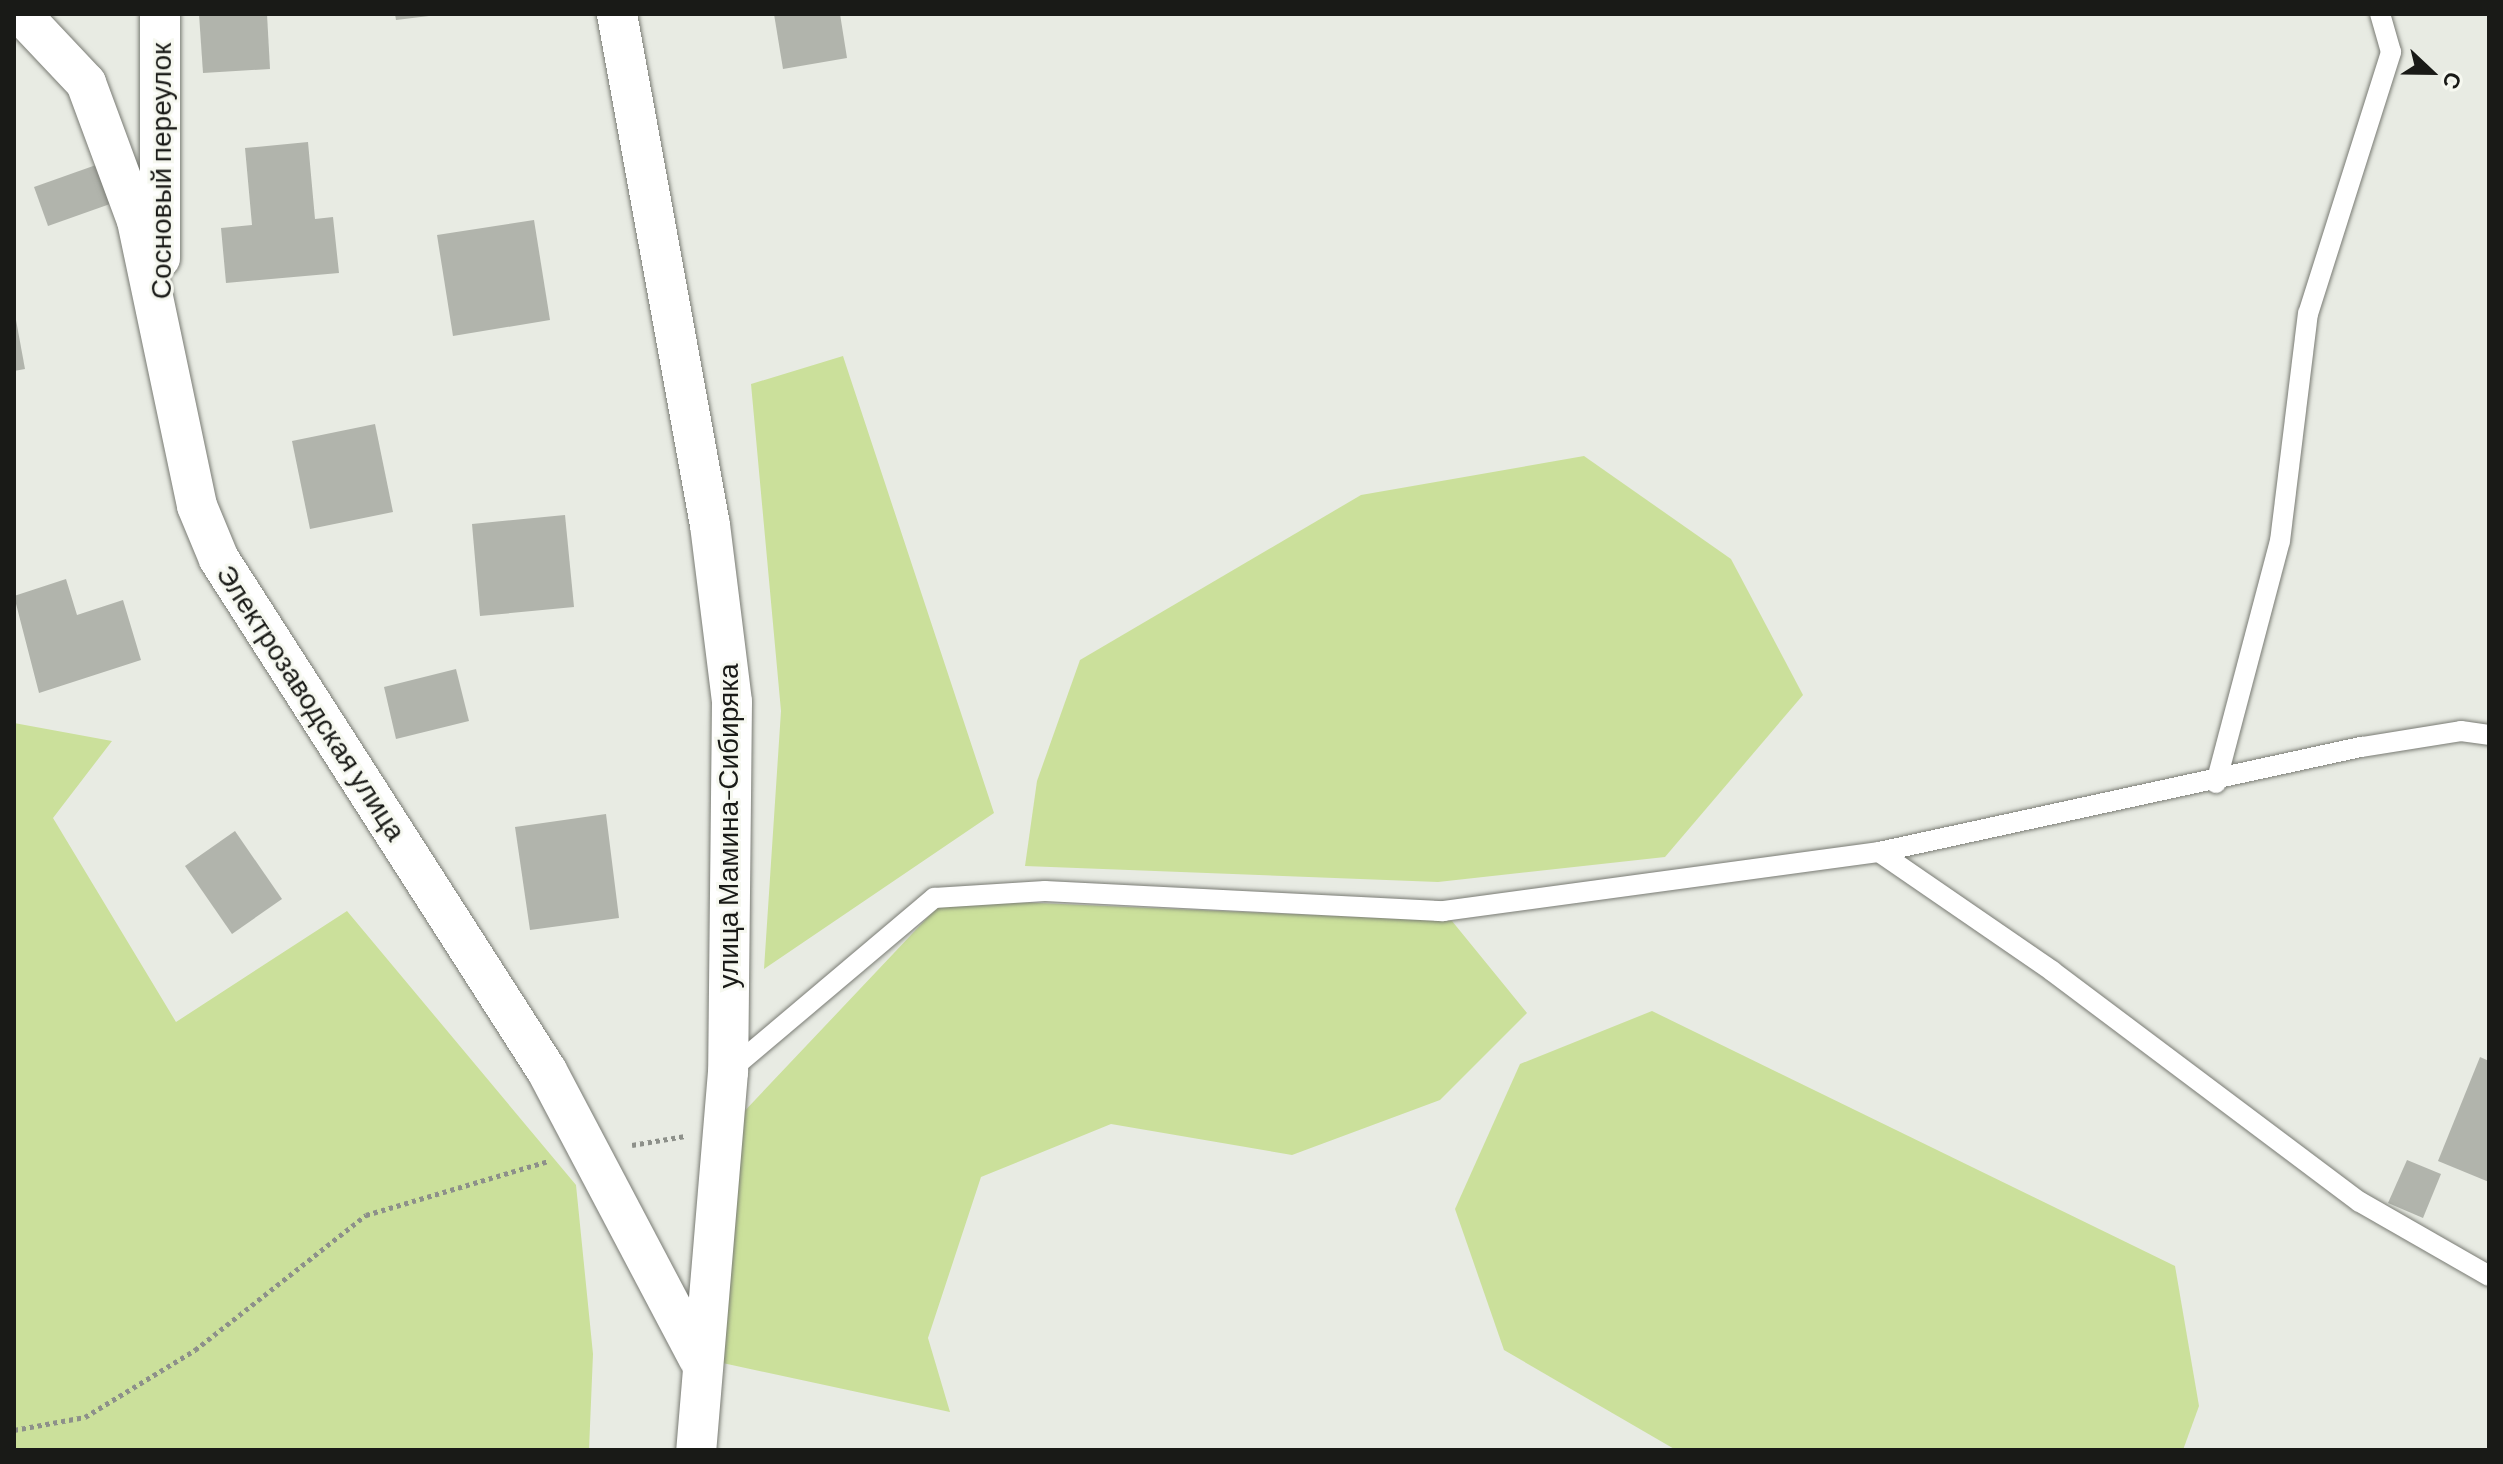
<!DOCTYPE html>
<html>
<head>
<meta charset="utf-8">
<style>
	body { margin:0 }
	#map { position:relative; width:2503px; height:1464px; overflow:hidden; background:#e8ebe3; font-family:Barlow,sans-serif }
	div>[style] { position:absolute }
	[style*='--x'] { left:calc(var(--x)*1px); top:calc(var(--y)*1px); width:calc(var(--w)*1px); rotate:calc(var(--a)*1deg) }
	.green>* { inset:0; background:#cbe09b }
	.building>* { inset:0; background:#b1b4ac }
	.path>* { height:5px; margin-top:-2.5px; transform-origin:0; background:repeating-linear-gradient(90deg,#8d908a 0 4px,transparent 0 8px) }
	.roads { filter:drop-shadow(0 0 2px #797b74) drop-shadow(0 0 2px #797b74) }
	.service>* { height:20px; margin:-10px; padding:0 10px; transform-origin:10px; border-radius:10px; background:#fff }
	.minor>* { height:40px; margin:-20px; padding:0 20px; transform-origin:20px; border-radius:20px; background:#fff }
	span { translate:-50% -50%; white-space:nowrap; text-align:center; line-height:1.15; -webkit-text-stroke:6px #f6f8f0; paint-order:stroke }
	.street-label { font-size:28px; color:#191a17 }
	.frame { position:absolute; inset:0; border:16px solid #191a17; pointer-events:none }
	.north { position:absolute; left:2391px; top:32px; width:80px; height:80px; -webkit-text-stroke:6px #f6f8f0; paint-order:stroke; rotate:112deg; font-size:22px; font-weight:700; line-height:32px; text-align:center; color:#191a17 }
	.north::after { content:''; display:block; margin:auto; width:28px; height:36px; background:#191a17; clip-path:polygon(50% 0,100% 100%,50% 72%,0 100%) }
</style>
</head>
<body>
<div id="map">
	<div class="green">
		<i style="clip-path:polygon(843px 356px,994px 813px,764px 969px,781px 711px,751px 384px)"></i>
		<i style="clip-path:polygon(1584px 456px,1731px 559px,1803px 695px,1665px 857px,1438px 882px,1025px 866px,1037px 781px,1080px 660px,1361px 495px)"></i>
		<i style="clip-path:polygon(14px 723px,112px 741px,53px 818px,176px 1022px,347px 911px,576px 1185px,593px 1354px,589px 1450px,14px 1450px)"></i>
		<i style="clip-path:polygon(945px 899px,1452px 921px,1527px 1013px,1440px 1100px,1292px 1155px,1111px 1124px,981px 1177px,928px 1338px,950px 1412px,718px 1362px,738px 1118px)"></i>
		<i style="clip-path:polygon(1652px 1011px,2175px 1266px,2199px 1406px,2183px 1450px,1676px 1450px,1504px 1350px,1455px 1209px,1520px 1064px)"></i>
	</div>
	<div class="building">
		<i style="clip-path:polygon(199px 14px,267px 14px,270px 69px,203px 73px)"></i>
		<i style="clip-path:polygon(395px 14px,429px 14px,429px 16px,396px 20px)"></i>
		<i style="clip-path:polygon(774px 14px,840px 14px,847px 58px,783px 69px)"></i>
		<i style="clip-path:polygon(308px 142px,315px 219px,333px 217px,339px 273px,226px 283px,221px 228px,252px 225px,245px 148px)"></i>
		<i style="clip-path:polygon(96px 165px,110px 204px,48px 226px,34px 187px)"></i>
		<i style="clip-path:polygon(534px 220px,550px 320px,453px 336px,437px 235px)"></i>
		<i style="clip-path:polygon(14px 309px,25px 369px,14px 371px)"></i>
		<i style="clip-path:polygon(375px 424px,393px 512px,310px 529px,292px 441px)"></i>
		<i style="clip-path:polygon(565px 515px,574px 607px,480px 616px,472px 524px)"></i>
		<i style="clip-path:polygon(66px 579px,77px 615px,123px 600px,141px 660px,39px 693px,14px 596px)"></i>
		<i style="clip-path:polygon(456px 669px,469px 721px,396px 739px,384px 687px)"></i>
		<i style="clip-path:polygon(606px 814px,619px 918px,530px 930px,515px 827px)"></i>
		<i style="clip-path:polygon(235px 831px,282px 899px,232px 934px,185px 866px)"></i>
		<i style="clip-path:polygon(2480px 1057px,2489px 1061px,2489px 1182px,2438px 1161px)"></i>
		<i style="clip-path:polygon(2407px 1160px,2441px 1174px,2423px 1218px,2388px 1203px)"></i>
	</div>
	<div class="path">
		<i style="--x:632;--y:1145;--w:54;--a:-9.6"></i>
		<i style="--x:14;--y:1430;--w:72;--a:-10.4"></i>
		<i style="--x:85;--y:1417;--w:129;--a:-31.3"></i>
		<i style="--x:195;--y:1350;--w:218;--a:-38.3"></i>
		<i style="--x:366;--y:1215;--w:190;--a:-16.5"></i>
	</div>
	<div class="roads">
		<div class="service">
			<i style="--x:2216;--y:783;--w:250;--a:-75.2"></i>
			<i style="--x:2280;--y:541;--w:229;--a:-83"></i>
			<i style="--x:2308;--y:314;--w:275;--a:-72.4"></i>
			<i style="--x:2391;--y:52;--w:40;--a:-106"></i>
			<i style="--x:1879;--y:852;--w:210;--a:34.5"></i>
			<i style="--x:2052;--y:971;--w:385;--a:36.9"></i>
			<i style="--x:2360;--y:1202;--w:149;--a:29.8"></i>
			<i style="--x:728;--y:1072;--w:270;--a:-40.2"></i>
			<i style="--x:934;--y:898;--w:111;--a:-3.6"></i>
			<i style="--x:1045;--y:891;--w:399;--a:2.9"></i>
			<i style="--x:1443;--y:911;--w:440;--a:-7.7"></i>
			<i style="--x:1879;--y:852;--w:494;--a:-12.3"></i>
			<i style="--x:2362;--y:747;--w:100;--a:-9.2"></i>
			<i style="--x:2461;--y:731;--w:28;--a:8"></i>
		</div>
		<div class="minor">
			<i style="--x:21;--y:14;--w:95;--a:46.7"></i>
			<i style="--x:86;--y:83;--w:147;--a:69.7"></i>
			<i style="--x:137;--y:221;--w:291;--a:78.1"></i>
			<i style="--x:197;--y:506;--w:57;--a:67.5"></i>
			<i style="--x:219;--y:559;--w:608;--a:57.36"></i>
			<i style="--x:547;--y:1071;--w:324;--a:62.2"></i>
			<i style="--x:617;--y:14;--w:519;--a:79.69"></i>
			<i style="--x:710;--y:525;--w:178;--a:82.9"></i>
			<i style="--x:732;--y:702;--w:370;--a:90.6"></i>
			<i style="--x:728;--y:1072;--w:379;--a:94.8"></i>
			<i style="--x:160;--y:258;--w:244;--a:-90"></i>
		</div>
	</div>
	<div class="street-label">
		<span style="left:160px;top:171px;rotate:-90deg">Сосновый переулок</span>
		<span style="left:312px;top:702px;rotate:57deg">Электрозаводская улица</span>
		<span style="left:727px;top:826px;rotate:-90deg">улица Мамина-Сибиряка</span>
	</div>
	<div class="frame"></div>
	<div class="north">С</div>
</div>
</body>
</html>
